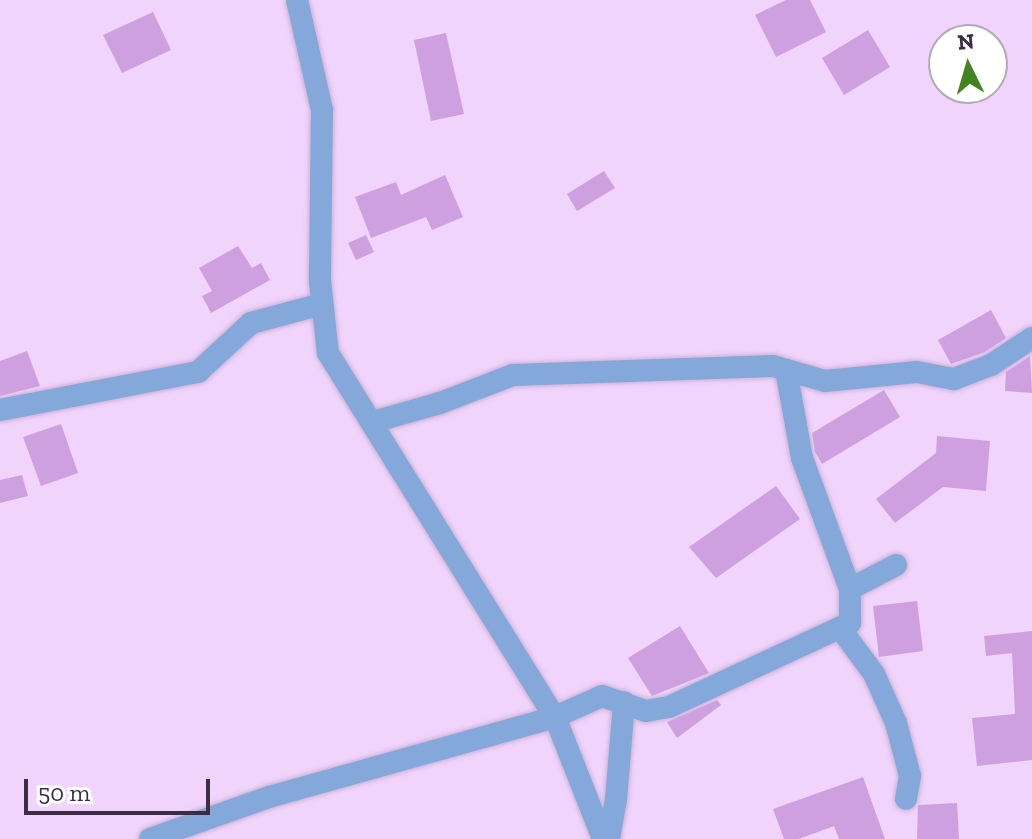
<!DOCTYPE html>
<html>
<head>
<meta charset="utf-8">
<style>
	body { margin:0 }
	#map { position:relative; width:1032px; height:839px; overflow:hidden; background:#f0d4fb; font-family:"Zilla Slab",serif }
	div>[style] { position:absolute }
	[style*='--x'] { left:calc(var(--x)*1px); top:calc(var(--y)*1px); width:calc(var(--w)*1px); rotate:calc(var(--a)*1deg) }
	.building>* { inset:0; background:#cea0df }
	.roads { filter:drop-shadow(0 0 2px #ccb2d7) drop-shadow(0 0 2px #ccb2d7) }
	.street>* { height:22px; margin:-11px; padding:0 11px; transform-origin:11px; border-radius:11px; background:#84a8da }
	span { translate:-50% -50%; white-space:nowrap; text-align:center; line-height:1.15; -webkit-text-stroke:7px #fff; paint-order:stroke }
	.north { position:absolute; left:928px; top:24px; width:80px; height:80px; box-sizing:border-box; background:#fff; border:2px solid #b2abb5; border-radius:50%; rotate:355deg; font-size:22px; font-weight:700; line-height:32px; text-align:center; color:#3e2c45 }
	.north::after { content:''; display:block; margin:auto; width:28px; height:36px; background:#448322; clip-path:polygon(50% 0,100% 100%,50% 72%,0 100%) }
	.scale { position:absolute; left:24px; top:779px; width:186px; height:36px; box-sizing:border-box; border:4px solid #3e2c45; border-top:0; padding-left:10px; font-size:24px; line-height:28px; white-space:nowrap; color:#3e2c45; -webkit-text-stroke:6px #fff; paint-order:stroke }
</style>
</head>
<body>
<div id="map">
	<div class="building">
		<i style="clip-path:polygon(786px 0,810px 0,826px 32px,776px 57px,755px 15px)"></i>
		<i style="clip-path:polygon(153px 12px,171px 50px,122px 73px,103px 35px)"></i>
		<i style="clip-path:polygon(868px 30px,890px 67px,844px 95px,822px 58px)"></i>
		<i style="clip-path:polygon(446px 33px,464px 114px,431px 121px,414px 40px)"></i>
		<i style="clip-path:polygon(604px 171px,615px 188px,577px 211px,567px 194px)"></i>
		<i style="clip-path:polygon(445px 175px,463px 217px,432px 230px,426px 217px,371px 238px,355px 197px,396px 182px,401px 195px)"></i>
		<i style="clip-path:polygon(366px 235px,374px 252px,356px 260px,348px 243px)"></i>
		<i style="clip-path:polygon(238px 246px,252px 268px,261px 263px,270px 280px,211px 313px,202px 296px,212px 291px,199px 268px)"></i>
		<i style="clip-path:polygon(991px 310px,1006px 338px,985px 352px,951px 364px,938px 340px)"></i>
		<i style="clip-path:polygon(27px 351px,40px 386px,0 396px,0 361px)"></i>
		<i style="clip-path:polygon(1030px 356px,1032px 393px,1005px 391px,1006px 372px)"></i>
		<i style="clip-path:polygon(884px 390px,900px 417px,822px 464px,815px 452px,812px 433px)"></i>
		<i style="clip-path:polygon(61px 424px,78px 473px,41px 486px,23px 437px)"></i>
		<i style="clip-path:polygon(937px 436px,990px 441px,986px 491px,943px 487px,895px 523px,876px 499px,936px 453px)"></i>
		<i style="clip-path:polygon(22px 475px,28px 496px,0 503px,0 480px)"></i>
		<i style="clip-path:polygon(776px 486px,800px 519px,716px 578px,689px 547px)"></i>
		<i style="clip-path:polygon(917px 601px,923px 651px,879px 657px,873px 606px)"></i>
		<i style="clip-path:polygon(680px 626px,709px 673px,652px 696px,628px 658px)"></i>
		<i style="clip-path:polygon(1032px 631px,1032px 760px,977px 766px,972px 718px,1015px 714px,1012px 653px,986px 656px,984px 636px)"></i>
		<i style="clip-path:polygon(717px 700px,721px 705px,677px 738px,667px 722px)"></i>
		<i style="clip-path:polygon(863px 777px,885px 839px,839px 839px,834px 826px,799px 839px,784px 839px,773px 809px)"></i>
		<i style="clip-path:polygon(957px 803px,959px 839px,917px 839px,918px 805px)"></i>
	</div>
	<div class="roads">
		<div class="street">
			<i style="--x:297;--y:0;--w:113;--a:77.2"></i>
			<i style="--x:322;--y:110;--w:171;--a:90.7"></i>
			<i style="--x:320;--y:281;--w:72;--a:83.7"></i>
			<i style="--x:328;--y:353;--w:429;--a:58.1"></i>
			<i style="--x:555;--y:717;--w:131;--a:68.5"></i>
			<i style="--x:786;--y:370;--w:89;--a:79.7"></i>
			<i style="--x:802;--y:458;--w:140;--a:69.9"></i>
			<i style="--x:0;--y:410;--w:202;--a:-10.9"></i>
			<i style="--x:198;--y:372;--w:72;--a:-42.8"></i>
			<i style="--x:251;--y:323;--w:73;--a:-15"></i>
			<i style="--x:373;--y:422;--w:70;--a:-15.8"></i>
			<i style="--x:440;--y:403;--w:78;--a:-21"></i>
			<i style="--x:513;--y:375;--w:260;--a:-2"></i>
			<i style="--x:773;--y:366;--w:54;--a:16.1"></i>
			<i style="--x:825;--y:381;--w:92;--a:-5.6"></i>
			<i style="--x:917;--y:372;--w:38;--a:11"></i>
			<i style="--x:954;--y:379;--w:40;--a:-21"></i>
			<i style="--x:991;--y:365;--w:49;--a:-33.4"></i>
			<i style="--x:840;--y:628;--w:57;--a:53.5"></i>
			<i style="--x:874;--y:674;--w:54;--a:65.8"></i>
			<i style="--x:896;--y:723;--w:55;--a:75.2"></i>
			<i style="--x:910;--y:776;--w:23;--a:100"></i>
			<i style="--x:150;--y:839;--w:126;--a:-19.4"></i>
			<i style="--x:269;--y:797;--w:297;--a:-15.6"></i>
			<i style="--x:555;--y:717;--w:51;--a:-24.1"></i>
			<i style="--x:602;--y:696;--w:46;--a:18.8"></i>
			<i style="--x:646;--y:711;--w:23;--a:-10"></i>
			<i style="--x:669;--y:707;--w:200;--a:-24.9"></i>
			<i style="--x:850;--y:623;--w:34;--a:-90"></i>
			<i style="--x:850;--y:589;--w:52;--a:-27.6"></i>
			<i style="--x:609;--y:839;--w:40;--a:-80"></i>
			<i style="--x:616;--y:800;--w:98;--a:-85.3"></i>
		</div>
	</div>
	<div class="north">N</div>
	<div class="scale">50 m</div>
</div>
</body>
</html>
